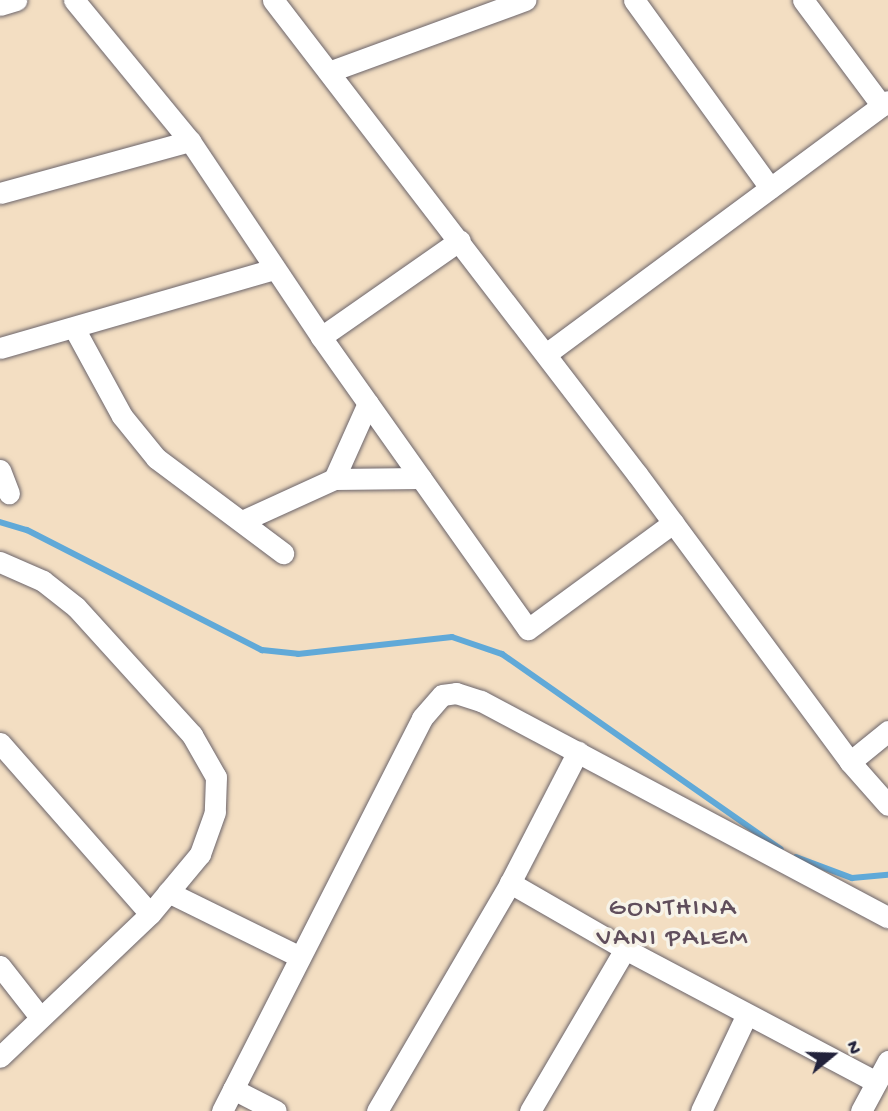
<!DOCTYPE html>
<html>
<head>
<meta charset="utf-8">
<style>
	body { margin:0 }
	#map { position:relative; width:888px; height:1111px; overflow:hidden; background:#f3dec2; font-family:"Gochi Hand",sans-serif }
	div>[style] { position:absolute }
	[style*='--x'] { left:calc(var(--x)*1px); top:calc(var(--y)*1px); width:calc(var(--w)*1px); rotate:calc(var(--a)*1deg) }
	.stream>* { height:6px; margin:-3px; padding:0 3px; transform-origin:3px; border-radius:3px; background:#60a9d8 }
	.roads { filter:drop-shadow(0 0 2px #6b646a) drop-shadow(0 0 2px #6b646a) }
	.street>* { height:21px; margin:-10.5px; padding:0 10.5px; transform-origin:10.5px; border-radius:10.5px; background:#fff }
	span { translate:-50% -50%; white-space:nowrap; text-align:center; line-height:1.15; -webkit-text-stroke:7px #f7f3e8; paint-order:stroke }
	.neighbourhood-label { font-size:26px; color:#604e5c; letter-spacing:2px }
	.north { position:absolute; left:797px; top:1020px; width:70px; height:70px; -webkit-text-stroke:5px #f7f3e8; paint-order:stroke; rotate:71deg; font-size:19px; font-weight:700; line-height:28px; text-align:center; color:#22223b }
	.north::after { content:''; display:block; margin:auto; width:24px; height:32px; background:#22223b; clip-path:polygon(50% 0,100% 100%,50% 72%,0 100%) }
</style>
</head>
<body>
<div id="map">
	<div class="stream">
		<i style="--x:0;--y:522;--w:28;--a:17"></i>
		<i style="--x:27;--y:530;--w:264;--a:27.1"></i>
		<i style="--x:262;--y:650;--w:36;--a:6"></i>
		<i style="--x:298;--y:654;--w:155;--a:-6.3"></i>
		<i style="--x:452;--y:637;--w:53;--a:18.8"></i>
		<i style="--x:502;--y:654;--w:340;--a:35"></i>
		<i style="--x:796;--y:857;--w:60;--a:20.6"></i>
		<i style="--x:852;--y:878;--w:36;--a:-5"></i>
	</div>
	<div class="roads">
		<div class="street">
			<i style="--x:74;--y:0;--w:183;--a:50.6"></i>
			<i style="--x:190;--y:141;--w:236;--a:56.2"></i>
			<i style="--x:321;--y:337;--w:358;--a:54.7"></i>
			<i style="--x:528;--y:629;--w:180;--a:-36.2"></i>
			<i style="--x:273;--y:0;--w:598;--a:52.48"></i>
			<i style="--x:637;--y:474;--w:358;--a:53.5"></i>
			<i style="--x:850;--y:762;--w:49;--a:-39.2"></i>
			<i style="--x:634;--y:0;--w:232;--a:54.1"></i>
			<i style="--x:803;--y:0;--w:132;--a:53.3"></i>
			<i style="--x:0;--y:5;--w:17;--a:-17"></i>
			<i style="--x:331;--y:71;--w:207;--a:-20.1"></i>
			<i style="--x:0;--y:193;--w:197;--a:-15.3"></i>
			<i style="--x:74;--y:328;--w:100;--a:61.4"></i>
			<i style="--x:122;--y:416;--w:54;--a:51"></i>
			<i style="--x:156;--y:458;--w:159;--a:36.8"></i>
			<i style="--x:321;--y:337;--w:169;--a:-34.9"></i>
			<i style="--x:0;--y:348;--w:285;--a:-16.1"></i>
			<i style="--x:546;--y:354;--w:425;--a:-36.5"></i>
			<i style="--x:0;--y:470;--w:25;--a:69"></i>
			<i style="--x:334;--y:479;--w:83;--a:-65.9"></i>
			<i style="--x:242;--y:521;--w:101;--a:-24.5"></i>
			<i style="--x:334;--y:479;--w:87;--a:-0.7"></i>
			<i style="--x:0;--y:562;--w:47;--a:23.8"></i>
			<i style="--x:43;--y:581;--w:42;--a:38.2"></i>
			<i style="--x:76;--y:607;--w:173;--a:47.8"></i>
			<i style="--x:192;--y:735;--w:48;--a:60.3"></i>
			<i style="--x:216;--y:777;--w:35;--a:92"></i>
			<i style="--x:215;--y:812;--w:45;--a:109.7"></i>
			<i style="--x:200;--y:854;--w:78;--a:129.8"></i>
			<i style="--x:150;--y:914;--w:207;--a:136.4"></i>
			<i style="--x:0;--y:743;--w:227;--a:48.7"></i>
			<i style="--x:850;--y:762;--w:57;--a:48.5"></i>
			<i style="--x:168;--y:892;--w:147;--a:26.2"></i>
			<i style="--x:625;--y:949;--w:284;--a:27.9"></i>
			<i style="--x:0;--y:966;--w:65;--a:51.9"></i>
			<i style="--x:233;--y:1089;--w:48;--a:27.1"></i>
			<i style="--x:222;--y:1111;--w:441;--a:-63"></i>
			<i style="--x:422;--y:718;--w:30;--a:-49"></i>
			<i style="--x:442;--y:695;--w:14;--a:-8"></i>
			<i style="--x:456;--y:693;--w:26;--a:18"></i>
			<i style="--x:481;--y:701;--w:461;--a:28"></i>
			<i style="--x:377;--y:1111;--w:264;--a:-59.7"></i>
			<i style="--x:530;--y:1111;--w:188;--a:-59.6"></i>
			<i style="--x:625;--y:949;--w:133;--a:-150.1"></i>
			<i style="--x:510;--y:883;--w:148;--a:-62.7"></i>
			<i style="--x:701;--y:1111;--w:107;--a:-64.6"></i>
			<i style="--x:861;--y:1111;--w:57;--a:-61.6"></i>
		</div>
	</div>
	<div class="neighbourhood-label">
		<span style="left:673px;top:925px">GONTHINA<br>VANI PALEM</span>
	</div>
	<div class="north">N</div>
</div>
</body>
</html>
